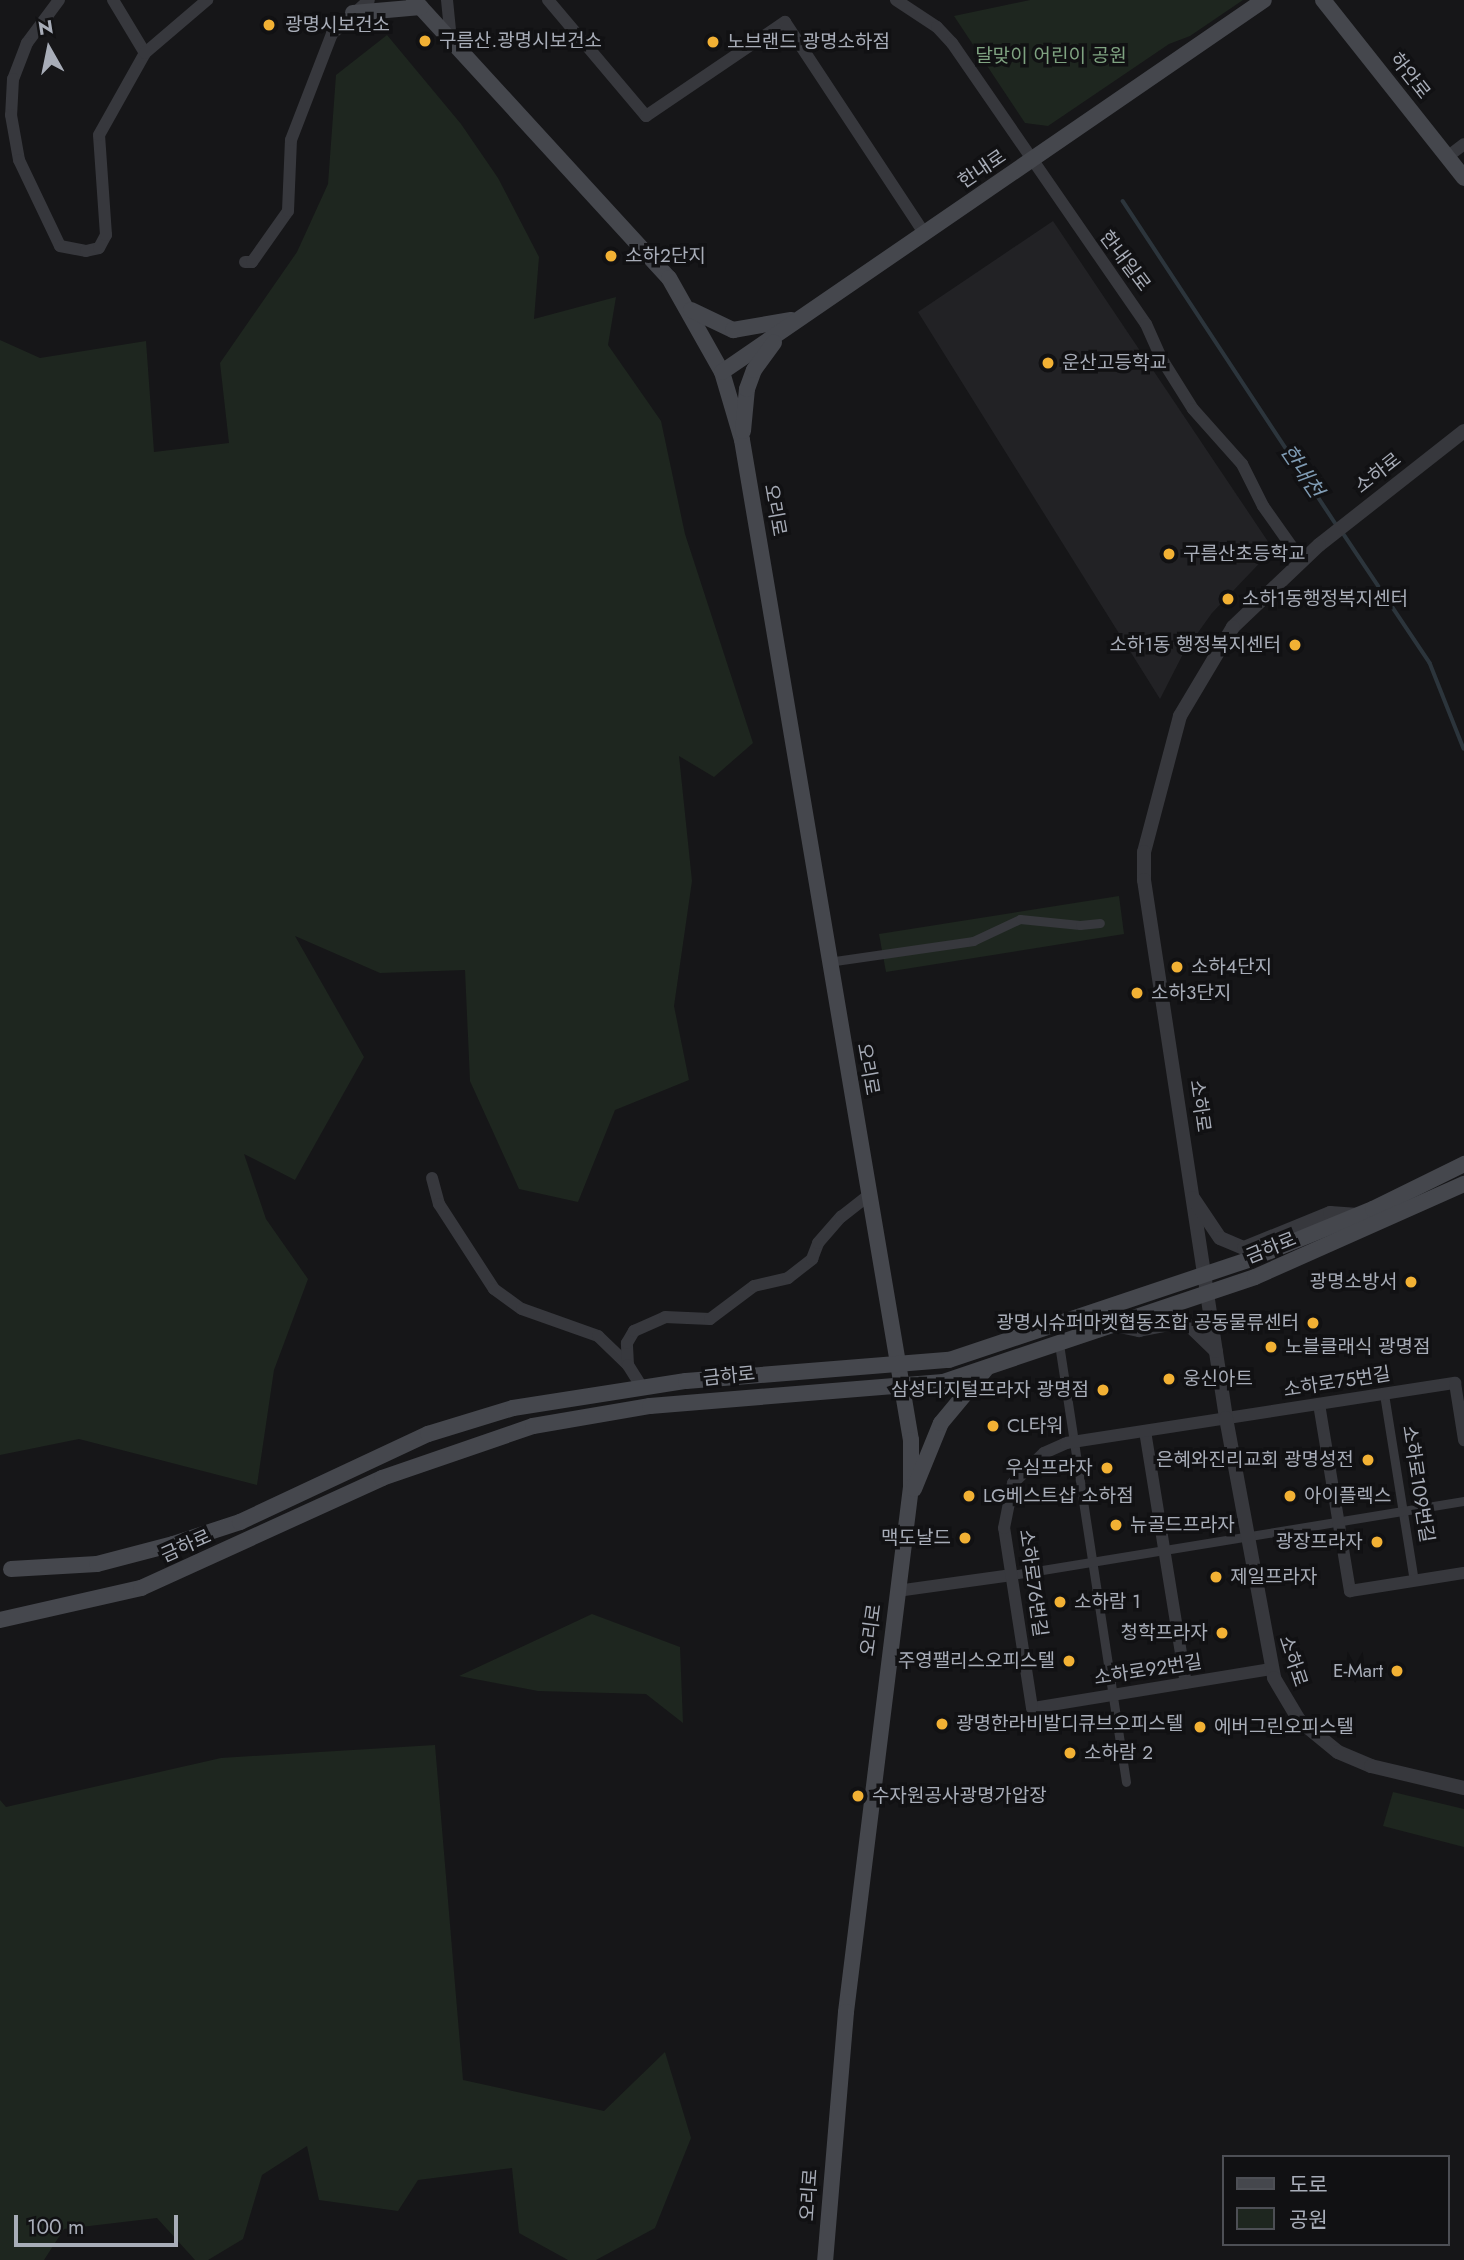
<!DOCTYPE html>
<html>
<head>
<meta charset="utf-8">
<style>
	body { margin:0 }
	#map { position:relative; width:1464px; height:2260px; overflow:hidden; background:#161618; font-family:Jost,"Noto Sans KR",sans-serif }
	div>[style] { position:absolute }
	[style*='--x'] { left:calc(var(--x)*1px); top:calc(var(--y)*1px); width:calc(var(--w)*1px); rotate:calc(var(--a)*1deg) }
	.built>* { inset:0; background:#222225 }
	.green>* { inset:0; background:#1e261f }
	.stream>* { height:3.5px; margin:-1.75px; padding:0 1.75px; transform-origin:1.75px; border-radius:1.75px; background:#2c353c }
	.pedestrian>* { height:9px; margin:-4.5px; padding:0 4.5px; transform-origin:4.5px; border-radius:4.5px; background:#37383d }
	.minor>* { height:12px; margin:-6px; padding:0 6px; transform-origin:6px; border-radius:6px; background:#37383d }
	.tertiary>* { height:14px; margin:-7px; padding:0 7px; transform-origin:7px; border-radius:7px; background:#37383d }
	.secondary>* { height:16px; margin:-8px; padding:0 8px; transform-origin:8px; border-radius:8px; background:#45474d }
	.dots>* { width:19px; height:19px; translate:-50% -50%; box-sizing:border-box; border:4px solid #111113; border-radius:50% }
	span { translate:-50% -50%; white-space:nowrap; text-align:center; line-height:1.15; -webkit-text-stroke:7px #111113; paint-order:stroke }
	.poi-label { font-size:19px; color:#a8adb8 }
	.left { translate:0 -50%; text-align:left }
	.right { translate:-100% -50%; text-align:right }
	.park-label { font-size:19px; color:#7fa381 }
	.street-label { font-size:19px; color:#a8adb8 }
	.water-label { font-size:21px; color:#7f9bb3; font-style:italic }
	.legend { position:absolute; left:1222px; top:2155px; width:228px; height:91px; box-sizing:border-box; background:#111113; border:2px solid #4d4f55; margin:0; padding:9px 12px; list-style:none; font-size:21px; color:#a8adb8 }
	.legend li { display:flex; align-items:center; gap:14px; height:35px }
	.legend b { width:35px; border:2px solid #4d4f55 }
	.north { position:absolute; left:14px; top:14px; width:70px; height:70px; -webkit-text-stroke:5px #111113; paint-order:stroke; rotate:351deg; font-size:19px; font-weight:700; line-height:28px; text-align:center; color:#a8adb8 }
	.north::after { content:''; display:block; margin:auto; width:24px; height:32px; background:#a8adb8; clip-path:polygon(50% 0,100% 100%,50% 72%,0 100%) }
	.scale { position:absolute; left:14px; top:2215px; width:164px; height:32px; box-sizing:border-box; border:4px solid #a8adb8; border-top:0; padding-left:9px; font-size:21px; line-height:24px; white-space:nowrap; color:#a8adb8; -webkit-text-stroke:5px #111113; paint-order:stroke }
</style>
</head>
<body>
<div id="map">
	<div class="built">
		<i style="clip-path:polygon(1053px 221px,1273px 549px,1212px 613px,1184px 652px,1160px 699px,918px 312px)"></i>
	</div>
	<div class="green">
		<i style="clip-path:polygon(1030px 0,1243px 0,1190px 36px,1169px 44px,1048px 126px,1025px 123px,954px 16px)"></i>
		<i style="clip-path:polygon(387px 35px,461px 124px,498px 178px,539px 257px,534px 319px,616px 297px,608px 345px,661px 421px,685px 534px,753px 743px,714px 777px,679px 756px,692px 881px,674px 1006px,689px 1080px,615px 1110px,578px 1202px,519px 1189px,470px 1081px,465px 970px,380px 973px,295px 936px,364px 1057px,295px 1180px,244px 1154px,266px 1219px,308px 1279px,274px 1370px,257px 1485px,79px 1439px,0 1455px,0 340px,40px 358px,146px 341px,154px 452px,229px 443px,220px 363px,297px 252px,328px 184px,336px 75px)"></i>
		<i style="clip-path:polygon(1119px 896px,1124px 934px,886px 972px,879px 934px)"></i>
		<i style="clip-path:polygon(592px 1614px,680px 1647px,683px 1723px,646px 1694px,538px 1691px,459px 1676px)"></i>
		<i style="clip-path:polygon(435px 1745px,463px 2080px,604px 2111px,665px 2052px,691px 2138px,655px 2228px,596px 2260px,568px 2260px,519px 2233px,512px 2168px,418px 2180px,398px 2211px,319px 2200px,307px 2146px,262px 2175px,243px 2239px,208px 2260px,195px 2260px,157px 2218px,64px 2229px,44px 2260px,0 2260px,0 1800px,6px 1807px,221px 1758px)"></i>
		<i style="clip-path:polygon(1393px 1792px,1464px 1809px,1464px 1847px,1383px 1826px)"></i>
	</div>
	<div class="stream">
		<i style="--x:1123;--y:201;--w:391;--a:56.6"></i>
		<i style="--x:1343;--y:533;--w:156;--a:56.2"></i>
		<i style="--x:1430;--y:663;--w:92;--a:68.4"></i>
	</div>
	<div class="pedestrian">
		<i style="--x:828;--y:962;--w:147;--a:-8.2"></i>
		<i style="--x:973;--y:941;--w:52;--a:-25.1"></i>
		<i style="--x:1020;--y:919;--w:60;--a:5.7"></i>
		<i style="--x:1080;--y:925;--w:20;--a:-6"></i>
		<i style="--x:1059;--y:1344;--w:443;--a:81.3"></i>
		<i style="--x:1384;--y:1394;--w:189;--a:80.9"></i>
		<i style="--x:1012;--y:1575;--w:458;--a:-9.3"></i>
	</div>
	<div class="minor">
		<i style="--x:59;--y:0;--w:54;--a:126.7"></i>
		<i style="--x:27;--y:43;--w:39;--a:111"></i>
		<i style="--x:13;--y:79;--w:36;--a:93"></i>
		<i style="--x:11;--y:115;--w:46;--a:79.9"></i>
		<i style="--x:19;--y:160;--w:95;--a:64.5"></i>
		<i style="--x:60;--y:246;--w:26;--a:11"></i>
		<i style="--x:86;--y:251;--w:13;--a:-13"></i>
		<i style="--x:99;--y:248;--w:15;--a:-62"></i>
		<i style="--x:106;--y:235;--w:100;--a:-94"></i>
		<i style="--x:99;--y:135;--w:94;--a:-60.7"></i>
		<i style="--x:113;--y:0;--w:62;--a:58.9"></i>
		<i style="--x:145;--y:53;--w:82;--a:-40.5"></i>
		<i style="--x:447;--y:0;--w:40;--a:84.3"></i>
		<i style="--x:548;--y:0;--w:152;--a:49.8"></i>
		<i style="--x:646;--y:116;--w:168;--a:-34.1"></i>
		<i style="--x:785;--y:22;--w:253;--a:56.6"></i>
		<i style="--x:896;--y:0;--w:49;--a:33.4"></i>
		<i style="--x:937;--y:27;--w:22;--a:47"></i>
		<i style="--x:952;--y:43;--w:341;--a:55.4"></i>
		<i style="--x:1146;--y:324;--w:37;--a:66"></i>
		<i style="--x:1161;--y:358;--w:60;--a:57.9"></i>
		<i style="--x:1193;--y:409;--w:74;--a:48.3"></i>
		<i style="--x:1242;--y:464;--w:47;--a:63.4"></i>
		<i style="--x:1263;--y:506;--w:67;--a:54.7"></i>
		<i style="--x:1447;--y:157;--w:21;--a:-37"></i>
		<i style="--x:245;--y:262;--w:7;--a:0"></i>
		<i style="--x:252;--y:262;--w:62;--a:-54.8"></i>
		<i style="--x:288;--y:211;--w:71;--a:-87.6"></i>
		<i style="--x:291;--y:140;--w:114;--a:-68.9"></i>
		<i style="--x:332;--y:34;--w:50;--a:-42.6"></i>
		<i style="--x:432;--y:1178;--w:27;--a:75"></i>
		<i style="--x:439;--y:1204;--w:101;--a:57.1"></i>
		<i style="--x:494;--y:1289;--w:34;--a:36"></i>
		<i style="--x:522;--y:1309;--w:81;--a:19.6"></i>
		<i style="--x:598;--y:1336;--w:42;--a:44"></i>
		<i style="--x:628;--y:1365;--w:22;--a:-93"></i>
		<i style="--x:627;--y:1343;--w:14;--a:-60"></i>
		<i style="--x:634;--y:1331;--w:34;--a:-24"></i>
		<i style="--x:665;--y:1317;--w:45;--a:2.5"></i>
		<i style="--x:710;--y:1319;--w:55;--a:-36.9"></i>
		<i style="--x:754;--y:1286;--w:35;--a:-13"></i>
		<i style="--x:788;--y:1278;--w:31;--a:-38"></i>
		<i style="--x:812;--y:1259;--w:17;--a:-69"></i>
		<i style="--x:818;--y:1243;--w:35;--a:-49"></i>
		<i style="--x:841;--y:1217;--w:36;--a:-38"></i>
		<i style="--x:628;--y:1365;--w:26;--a:58"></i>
		<i style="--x:1319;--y:1404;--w:190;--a:80.6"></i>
		<i style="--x:1350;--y:1591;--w:115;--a:-9"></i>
		<i style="--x:1145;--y:1431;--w:255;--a:80.8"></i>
		<i style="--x:897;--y:1591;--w:116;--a:-7.9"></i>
		<i style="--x:1271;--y:1669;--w:242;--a:170.7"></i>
		<i style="--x:1032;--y:1708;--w:182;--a:-98.8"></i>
		<i style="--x:1004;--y:1528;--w:46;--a:-78.7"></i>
		<i style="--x:1013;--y:1483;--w:43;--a:-44.1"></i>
		<i style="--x:1044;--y:1453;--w:24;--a:-24"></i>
		<i style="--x:1066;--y:1443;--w:394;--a:-8.8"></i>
		<i style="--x:1455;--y:1383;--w:58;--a:81"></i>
	</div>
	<div class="tertiary">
		<i style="--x:1464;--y:431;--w:184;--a:141.8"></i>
		<i style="--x:1319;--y:545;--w:119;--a:136.4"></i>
		<i style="--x:1233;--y:627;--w:104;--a:120.8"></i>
		<i style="--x:1180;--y:716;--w:141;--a:104.8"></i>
		<i style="--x:1144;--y:852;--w:28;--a:90"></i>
		<i style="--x:1144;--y:880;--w:544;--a:81.33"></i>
		<i style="--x:1226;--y:1418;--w:264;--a:79.5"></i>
		<i style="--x:1274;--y:1678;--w:49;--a:59.2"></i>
		<i style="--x:1299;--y:1720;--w:50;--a:39.4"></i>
		<i style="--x:1338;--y:1752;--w:36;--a:23"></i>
		<i style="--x:1371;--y:1766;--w:96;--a:13.3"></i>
		<i style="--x:1193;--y:1198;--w:48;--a:56"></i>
		<i style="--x:1220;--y:1238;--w:26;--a:23"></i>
		<i style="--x:1244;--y:1248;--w:93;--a:-22.1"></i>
		<i style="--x:1330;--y:1213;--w:28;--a:4"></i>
		<i style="--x:1115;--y:1325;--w:25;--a:12"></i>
		<i style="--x:1139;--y:1330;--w:38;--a:-11"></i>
		<i style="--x:1176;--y:1323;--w:14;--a:12"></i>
		<i style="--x:1190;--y:1326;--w:36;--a:44"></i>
	</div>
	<div class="secondary">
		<i style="--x:414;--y:0;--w:377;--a:47.5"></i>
		<i style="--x:669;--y:278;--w:108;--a:60.6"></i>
		<i style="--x:722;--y:372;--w:71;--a:73.6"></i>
		<i style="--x:742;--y:440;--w:1014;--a:80.41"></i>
		<i style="--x:911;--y:1440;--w:47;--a:90"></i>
		<i style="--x:911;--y:1487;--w:529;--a:97.06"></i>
		<i style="--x:846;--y:2012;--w:249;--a:94.8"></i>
		<i style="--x:1323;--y:0;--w:227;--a:51.6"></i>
		<i style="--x:353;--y:13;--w:68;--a:-5"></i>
		<i style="--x:691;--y:310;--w:47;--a:25.5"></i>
		<i style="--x:733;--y:330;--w:59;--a:-9.8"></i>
		<i style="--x:722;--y:372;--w:657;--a:-34.46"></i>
		<i style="--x:743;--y:431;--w:42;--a:-84.6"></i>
		<i style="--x:747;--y:389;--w:20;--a:-70"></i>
		<i style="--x:754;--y:370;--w:34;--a:-54"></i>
		<i style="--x:914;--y:1489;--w:71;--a:-67.8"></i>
		<i style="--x:941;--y:1423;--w:70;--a:-50.2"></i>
		<i style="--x:11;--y:1569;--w:86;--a:-3.3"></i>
		<i style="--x:97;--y:1564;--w:79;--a:-14.7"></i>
		<i style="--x:173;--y:1544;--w:71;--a:-18.2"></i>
		<i style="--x:240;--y:1522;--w:208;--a:-25.1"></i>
		<i style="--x:428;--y:1434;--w:89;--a:-17"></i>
		<i style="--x:513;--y:1408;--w:175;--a:-8.9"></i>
		<i style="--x:686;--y:1381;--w:264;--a:-4.6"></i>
		<i style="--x:949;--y:1360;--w:315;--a:-18.5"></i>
		<i style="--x:1248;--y:1260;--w:135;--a:-22.2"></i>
		<i style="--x:1373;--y:1209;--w:102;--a:-26.3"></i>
		<i style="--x:0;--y:1620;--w:145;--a:-12.8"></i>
		<i style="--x:141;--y:1588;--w:265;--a:-24.5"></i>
		<i style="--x:382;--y:1478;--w:160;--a:-19"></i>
		<i style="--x:533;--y:1426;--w:119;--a:-9.7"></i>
		<i style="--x:650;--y:1406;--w:294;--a:-4.7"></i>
		<i style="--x:943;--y:1382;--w:329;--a:-18.6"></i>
		<i style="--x:1255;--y:1277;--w:229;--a:-24"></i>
	</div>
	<div class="dots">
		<i style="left:269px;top:25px;background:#f2b134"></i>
		<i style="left:425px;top:41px;background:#f2b134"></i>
		<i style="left:713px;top:42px;background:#f2b134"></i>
		<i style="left:611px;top:256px;background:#f2b134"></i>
		<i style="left:1048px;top:363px;background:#f2b134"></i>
		<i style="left:1169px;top:554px;background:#f2b134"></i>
		<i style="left:1228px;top:599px;background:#f2b134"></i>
		<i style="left:1295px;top:645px;background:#f2b134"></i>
		<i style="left:1177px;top:967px;background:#f2b134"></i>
		<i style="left:1137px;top:993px;background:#f2b134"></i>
		<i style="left:1411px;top:1282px;background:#f2b134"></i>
		<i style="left:1313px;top:1323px;background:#f2b134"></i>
		<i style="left:1271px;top:1347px;background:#f2b134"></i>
		<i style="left:1169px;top:1379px;background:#f2b134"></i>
		<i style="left:1103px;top:1390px;background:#f2b134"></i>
		<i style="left:993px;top:1426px;background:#f2b134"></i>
		<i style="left:1368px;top:1460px;background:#f2b134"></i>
		<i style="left:1107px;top:1468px;background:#f2b134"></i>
		<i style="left:969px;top:1496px;background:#f2b134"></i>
		<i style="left:1290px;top:1496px;background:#f2b134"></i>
		<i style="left:1116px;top:1525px;background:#f2b134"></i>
		<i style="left:965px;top:1538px;background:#f2b134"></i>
		<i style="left:1377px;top:1542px;background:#f2b134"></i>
		<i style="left:1216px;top:1577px;background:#f2b134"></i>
		<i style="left:1060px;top:1602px;background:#f2b134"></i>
		<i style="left:1222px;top:1633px;background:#f2b134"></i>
		<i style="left:1069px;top:1661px;background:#f2b134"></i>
		<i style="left:1397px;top:1671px;background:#f2b134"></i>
		<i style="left:942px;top:1724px;background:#f2b134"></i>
		<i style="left:1200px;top:1727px;background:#f2b134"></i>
		<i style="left:1070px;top:1753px;background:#f2b134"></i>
		<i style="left:858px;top:1796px;background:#f2b134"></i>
	</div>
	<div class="poi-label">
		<span class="left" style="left:285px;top:25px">광명시보건소</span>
		<span class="left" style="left:439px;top:41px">구름산.광명시보건소</span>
		<span class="left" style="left:727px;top:42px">노브랜드 광명소하점</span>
		<span class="left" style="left:625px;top:256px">소하2단지</span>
		<span class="left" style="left:1062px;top:363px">운산고등학교</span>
		<span class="left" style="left:1183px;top:554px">구름산초등학교</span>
		<span class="left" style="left:1242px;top:599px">소하1동행정복지센터</span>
		<span class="right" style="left:1281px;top:645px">소하1동 행정복지센터</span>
		<span class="left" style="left:1191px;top:967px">소하4단지</span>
		<span class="left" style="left:1151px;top:993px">소하3단지</span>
		<span class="right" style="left:1397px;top:1282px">광명소방서</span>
		<span class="right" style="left:1299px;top:1323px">광명시슈퍼마켓협동조합 공동물류센터</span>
		<span class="left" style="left:1285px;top:1347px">노블클래식 광명점</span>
		<span class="left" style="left:1183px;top:1379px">웅신아트</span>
		<span class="right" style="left:1089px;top:1390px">삼성디지털프라자 광명점</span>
		<span class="left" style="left:1007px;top:1426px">CL타워</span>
		<span class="right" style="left:1354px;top:1460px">은혜와진리교회 광명성전</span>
		<span class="right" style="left:1093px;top:1468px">우심프라자</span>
		<span class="left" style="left:983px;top:1496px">LG베스트샵 소하점</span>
		<span class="left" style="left:1304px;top:1496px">아이플렉스</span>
		<span class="left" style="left:1130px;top:1525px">뉴골드프라자</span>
		<span class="right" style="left:951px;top:1538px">맥도날드</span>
		<span class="right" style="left:1363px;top:1542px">광장프라자</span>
		<span class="left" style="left:1230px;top:1577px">제일프라자</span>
		<span class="left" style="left:1074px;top:1602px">소하람 1</span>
		<span class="right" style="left:1208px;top:1633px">청학프라자</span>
		<span class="right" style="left:1055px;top:1661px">주영팰리스오피스텔</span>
		<span class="right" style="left:1383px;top:1671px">E-Mart</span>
		<span class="left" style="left:956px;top:1724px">광명한라비발디큐브오피스텔</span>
		<span class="left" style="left:1214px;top:1727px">에버그린오피스텔</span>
		<span class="left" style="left:1084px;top:1753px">소하람 2</span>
		<span class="left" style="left:872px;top:1796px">수자원공사광명가압장</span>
	</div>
	<div class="park-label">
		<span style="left:1051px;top:56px">달맞이 어린이 공원</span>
	</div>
	<div class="street-label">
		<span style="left:1410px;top:76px;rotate:52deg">하안로</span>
		<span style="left:982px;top:169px;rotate:-34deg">한내로</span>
		<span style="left:1125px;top:261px;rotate:53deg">한내일로</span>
		<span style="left:1378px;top:473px;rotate:-38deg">소하로</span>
		<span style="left:775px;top:510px;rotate:80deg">오리로</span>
		<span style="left:868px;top:1069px;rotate:80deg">오리로</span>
		<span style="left:1200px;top:1106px;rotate:82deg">소하로</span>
		<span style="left:1271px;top:1248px;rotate:-22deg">금하로</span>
		<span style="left:729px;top:1376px;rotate:-6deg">금하로</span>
		<span style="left:1337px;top:1382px;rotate:-9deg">소하로75번길</span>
		<span style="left:1418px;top:1484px;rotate:81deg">소하로109번길</span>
		<span style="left:186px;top:1546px;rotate:-24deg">금하로</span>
		<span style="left:1033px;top:1583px;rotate:82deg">소하로76번길</span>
		<span style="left:871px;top:1630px;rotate:-82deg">오리로</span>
		<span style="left:1293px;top:1661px;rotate:72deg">소하로</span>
		<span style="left:1148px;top:1670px;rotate:-9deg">소하로92번길</span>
		<span style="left:809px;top:2195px;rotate:-86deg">오리로</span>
	</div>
	<div class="water-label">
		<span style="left:1302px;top:471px;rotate:56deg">한내천</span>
	</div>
	<ul class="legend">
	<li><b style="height:9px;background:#45474d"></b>도로</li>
	<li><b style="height:19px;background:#1e261f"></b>공원</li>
	</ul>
	<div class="north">N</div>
	<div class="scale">100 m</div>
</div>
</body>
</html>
